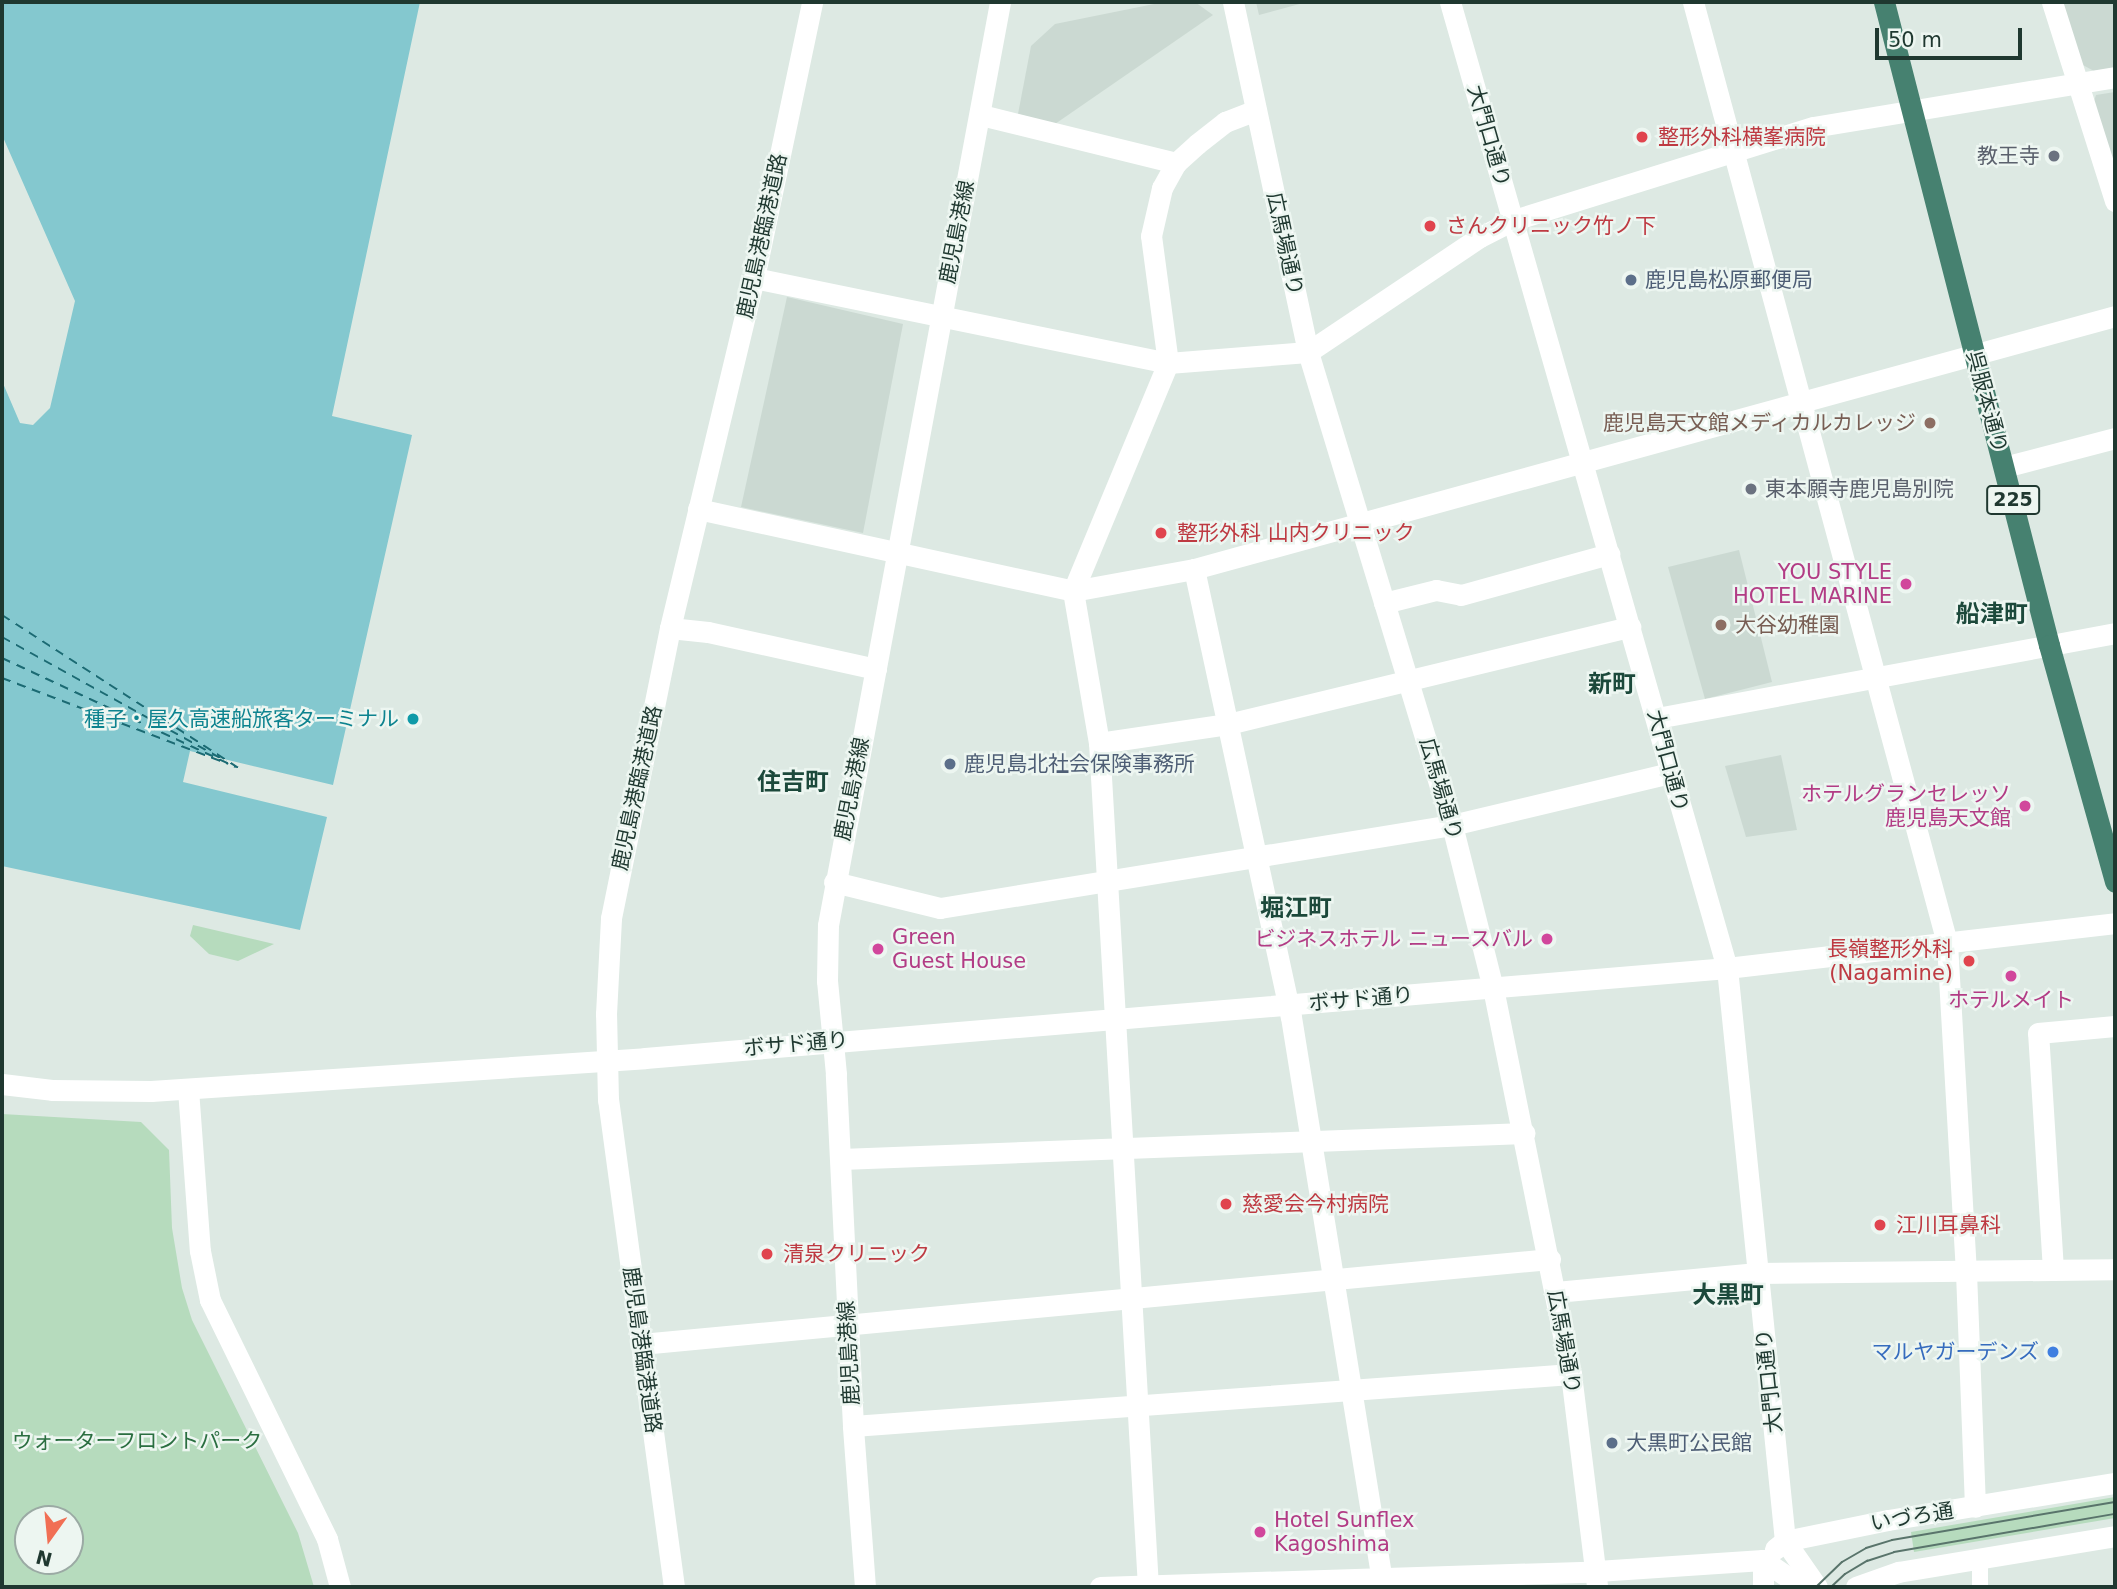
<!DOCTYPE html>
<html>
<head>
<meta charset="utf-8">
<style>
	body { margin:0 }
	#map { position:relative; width:2117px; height:1589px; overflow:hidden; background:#dde9e3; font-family:"DejaVu Sans","Noto Sans JP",sans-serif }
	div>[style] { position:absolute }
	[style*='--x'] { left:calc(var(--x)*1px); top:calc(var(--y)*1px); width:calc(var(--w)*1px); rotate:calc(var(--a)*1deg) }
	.built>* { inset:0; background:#cbd9d2 }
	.green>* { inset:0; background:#b6dbbd }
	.water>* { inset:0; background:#84c8cf }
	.ferry>* { height:2px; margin-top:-1px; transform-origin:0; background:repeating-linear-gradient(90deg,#1b6a73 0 9px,transparent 0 16px) }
	.pedestrian>* { height:16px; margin:-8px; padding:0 8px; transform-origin:8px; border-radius:8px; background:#fff }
	.minor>* { height:21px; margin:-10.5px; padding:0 10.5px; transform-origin:10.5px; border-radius:10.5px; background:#fff }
	.tertiary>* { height:21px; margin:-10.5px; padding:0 10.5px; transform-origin:10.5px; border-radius:10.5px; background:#fff }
	.secondary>* { height:21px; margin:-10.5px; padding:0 10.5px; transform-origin:10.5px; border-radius:10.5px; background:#fff }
	.trunk>* { height:21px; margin:-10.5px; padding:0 10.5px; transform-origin:10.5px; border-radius:10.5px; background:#468170 }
	.tram>* { height:2px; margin:-1px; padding:0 1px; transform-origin:1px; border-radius:1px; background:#59746b }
	.dots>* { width:19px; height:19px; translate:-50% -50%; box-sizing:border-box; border:4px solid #edf6f1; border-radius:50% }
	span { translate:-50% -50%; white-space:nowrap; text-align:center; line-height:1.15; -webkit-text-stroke:5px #edf6f1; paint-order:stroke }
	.shield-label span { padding:2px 5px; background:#edf6f1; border:2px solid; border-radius:5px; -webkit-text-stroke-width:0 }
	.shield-label { font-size:19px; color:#1f3830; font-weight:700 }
	.street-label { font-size:21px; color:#1f3830 }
	.health-label { font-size:21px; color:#be3a42 }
	.left { translate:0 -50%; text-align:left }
	.right { translate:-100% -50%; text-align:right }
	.worship-label { font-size:21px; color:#5b616d }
	.service-label { font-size:21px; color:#4e5e75 }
	.education-label { font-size:21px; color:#785e54 }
	.hotel-label { font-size:21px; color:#b23c85 }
	.culture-label { font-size:21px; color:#0d838f }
	.shop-label { font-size:21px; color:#366cbe }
	.park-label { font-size:21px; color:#2a6e40 }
	.quarter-label { font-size:24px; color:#1c493b; font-weight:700 }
	.frame { position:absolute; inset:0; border:4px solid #1f3830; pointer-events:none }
	.north { position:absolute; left:14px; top:1505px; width:70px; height:70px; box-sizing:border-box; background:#edf6f1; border:2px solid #9baaa4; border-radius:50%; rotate:195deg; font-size:19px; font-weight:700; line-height:28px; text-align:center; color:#1f3830 }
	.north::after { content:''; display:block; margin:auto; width:24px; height:32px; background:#f16f54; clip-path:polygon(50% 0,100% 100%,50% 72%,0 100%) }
	.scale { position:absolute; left:1875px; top:28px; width:147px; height:32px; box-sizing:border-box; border:4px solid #1f3830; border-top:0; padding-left:9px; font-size:21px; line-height:24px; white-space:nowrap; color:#1f3830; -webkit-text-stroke:5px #edf6f1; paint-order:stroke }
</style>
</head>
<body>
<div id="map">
	<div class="built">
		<i style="clip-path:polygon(1164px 2px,1195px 2px,1213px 15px,1055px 124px,1018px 114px,1031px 46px,1055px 24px)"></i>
		<i style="clip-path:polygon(1256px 2px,1307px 2px,1259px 15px)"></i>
		<i style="clip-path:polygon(2062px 2px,2115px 2px,2115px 68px,2094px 71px,2081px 64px)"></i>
		<i style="clip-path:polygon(2115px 92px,2115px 175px,2093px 104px,2096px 95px)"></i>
		<i style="clip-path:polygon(787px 297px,903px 324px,863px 533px,741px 507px)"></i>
		<i style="clip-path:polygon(1739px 550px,1772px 682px,1705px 699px,1668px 567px)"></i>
		<i style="clip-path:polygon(1781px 755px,1797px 830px,1746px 837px,1725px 766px)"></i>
	</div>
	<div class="green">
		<i style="clip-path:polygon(193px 925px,274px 944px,238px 961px,209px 954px,190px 936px)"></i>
		<i style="clip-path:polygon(evenodd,2px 1114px,141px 1122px,169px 1150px,172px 1228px,182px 1288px,192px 1320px,298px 1533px,314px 1587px,2px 1587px,2px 1114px,28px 1519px,70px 1519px,70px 1561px,28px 1561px,28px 1519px)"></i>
		<i style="clip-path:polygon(2115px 1497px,2115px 1518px,1914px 1552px,1911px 1532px)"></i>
	</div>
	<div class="water">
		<i style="clip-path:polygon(2px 2px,420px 2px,332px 416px,412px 435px,333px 785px,190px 751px,183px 782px,327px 817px,300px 930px,2px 866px,2px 381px,20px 423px,33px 425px,50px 408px,75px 301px,2px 135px)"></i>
	</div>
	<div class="ferry">
		<i style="--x:2;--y:615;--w:286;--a:32.9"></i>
		<i style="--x:2;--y:637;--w:256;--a:29"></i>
		<i style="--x:2;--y:658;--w:258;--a:25"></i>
		<i style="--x:2;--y:678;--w:242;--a:20.8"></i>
	</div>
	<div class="pedestrian">
		<i style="--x:1980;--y:1560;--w:27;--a:90"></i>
	</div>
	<div class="minor">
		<i style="--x:1693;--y:2;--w:975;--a:74.89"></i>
		<i style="--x:1947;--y:943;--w:330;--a:86.7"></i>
		<i style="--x:1966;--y:1272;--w:235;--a:87.8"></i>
		<i style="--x:2052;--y:2;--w:209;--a:72.4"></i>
		<i style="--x:981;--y:115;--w:201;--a:13.8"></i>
		<i style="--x:754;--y:278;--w:423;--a:11.6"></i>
		<i style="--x:1168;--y:363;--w:140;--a:-4.5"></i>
		<i style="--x:1308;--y:352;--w:207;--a:-33.8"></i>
		<i style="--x:1480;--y:237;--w:38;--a:-27"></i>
		<i style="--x:1514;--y:220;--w:313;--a:-17.3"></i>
		<i style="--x:1813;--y:127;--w:306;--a:-9.4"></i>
		<i style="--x:2004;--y:467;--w:115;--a:-14.6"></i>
		<i style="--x:698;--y:509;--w:384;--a:12.3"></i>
		<i style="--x:1073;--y:591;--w:123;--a:-10.3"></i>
		<i style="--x:1194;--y:569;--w:955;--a:-15.36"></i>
		<i style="--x:1194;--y:569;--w:458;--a:77.8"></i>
		<i style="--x:1291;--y:1017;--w:577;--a:80.83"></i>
		<i style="--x:1384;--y:603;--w:54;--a:-14"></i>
		<i style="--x:1436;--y:590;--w:25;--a:11"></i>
		<i style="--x:1461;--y:595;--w:154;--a:-15.5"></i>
		<i style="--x:670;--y:628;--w:38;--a:6"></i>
		<i style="--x:708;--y:632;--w:172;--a:12.4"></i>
		<i style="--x:1657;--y:718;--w:466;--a:-10.5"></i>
		<i style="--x:1099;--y:743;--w:130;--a:-8.4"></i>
		<i style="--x:1228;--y:724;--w:414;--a:-13.6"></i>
		<i style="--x:834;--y:882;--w:109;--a:13.8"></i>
		<i style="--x:940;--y:908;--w:519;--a:-9.21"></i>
		<i style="--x:1452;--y:825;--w:224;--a:-13.4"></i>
		<i style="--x:188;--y:1089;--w:162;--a:85.8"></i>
		<i style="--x:200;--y:1251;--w:50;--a:78.5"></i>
		<i style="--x:210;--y:1300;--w:266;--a:63.9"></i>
		<i style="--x:327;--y:1539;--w:50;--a:74.8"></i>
		<i style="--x:841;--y:1159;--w:684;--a:-2.18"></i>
		<i style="--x:2053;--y:1270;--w:237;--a:-93.6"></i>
		<i style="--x:2038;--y:1033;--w:77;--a:-5.2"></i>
		<i style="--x:1556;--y:1292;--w:202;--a:-5.4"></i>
		<i style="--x:1757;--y:1273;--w:358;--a:-0.6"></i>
		<i style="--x:641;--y:1344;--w:913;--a:-5.34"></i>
		<i style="--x:853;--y:1426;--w:720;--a:-4.14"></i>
		<i style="--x:1148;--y:1587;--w:845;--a:-93.32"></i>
		<i style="--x:1099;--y:743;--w:154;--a:-99.7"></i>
		<i style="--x:1073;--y:591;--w:247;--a:-67.4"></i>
		<i style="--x:1168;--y:363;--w:128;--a:-97.6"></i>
		<i style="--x:1151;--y:236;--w:49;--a:-77.1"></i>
		<i style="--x:1162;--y:188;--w:29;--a:-61"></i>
		<i style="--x:1176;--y:163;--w:28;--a:-42"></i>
		<i style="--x:1197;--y:144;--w:36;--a:-38"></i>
		<i style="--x:1225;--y:122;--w:33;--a:-21"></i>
	</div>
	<div class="tertiary">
		<i style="--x:1233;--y:2;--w:358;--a:77.9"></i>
		<i style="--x:1308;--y:352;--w:494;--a:73.1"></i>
		<i style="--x:1452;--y:825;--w:168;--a:75.9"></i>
		<i style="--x:1493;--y:988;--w:394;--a:78.6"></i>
		<i style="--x:1571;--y:1374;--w:215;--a:83"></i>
		<i style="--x:1450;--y:2;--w:1005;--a:74"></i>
		<i style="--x:1727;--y:968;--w:576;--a:84.22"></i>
		<i style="--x:1785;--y:1541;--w:56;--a:55.2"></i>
		<i style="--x:2;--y:1084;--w:50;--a:6.8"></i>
		<i style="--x:52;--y:1090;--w:99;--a:0.6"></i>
		<i style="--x:151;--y:1091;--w:495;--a:-3.8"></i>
		<i style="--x:645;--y:1058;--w:1086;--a:-4.75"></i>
		<i style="--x:1727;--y:968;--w:391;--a:-6.6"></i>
		<i style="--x:1775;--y:1549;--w:13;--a:-39"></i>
		<i style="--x:1785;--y:1541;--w:105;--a:-11.5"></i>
		<i style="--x:1888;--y:1520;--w:230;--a:-9.3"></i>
		<i style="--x:1763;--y:1560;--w:47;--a:34.7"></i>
		<i style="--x:1763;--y:1560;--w:27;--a:90"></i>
		<i style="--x:674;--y:1587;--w:491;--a:-97.7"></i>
		<i style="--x:608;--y:1100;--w:86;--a:-91.3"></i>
		<i style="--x:606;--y:1014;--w:96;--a:-87"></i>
		<i style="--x:611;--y:918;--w:296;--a:-78.5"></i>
		<i style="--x:670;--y:628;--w:360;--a:-76.5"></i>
		<i style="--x:754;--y:278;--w:282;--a:-78.1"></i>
		<i style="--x:1100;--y:1587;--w:497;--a:-1.8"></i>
		<i style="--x:1597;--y:1571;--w:166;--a:-3.8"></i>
		<i style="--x:1856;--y:1587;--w:45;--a:-19.7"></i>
		<i style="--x:1898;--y:1572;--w:220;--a:-9.4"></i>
	</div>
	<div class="secondary">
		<i style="--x:865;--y:1587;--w:161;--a:-94.3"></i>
		<i style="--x:853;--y:1426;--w:352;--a:-92.8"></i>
		<i style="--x:836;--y:1074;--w:93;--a:-95.5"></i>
		<i style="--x:827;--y:981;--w:56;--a:-89"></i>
		<i style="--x:828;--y:925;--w:939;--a:-79.44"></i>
	</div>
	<div class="trunk">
		<i style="--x:1884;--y:2;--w:664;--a:75.61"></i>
		<i style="--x:2049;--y:645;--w:246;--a:74.4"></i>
	</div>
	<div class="tram">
		<i style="--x:1816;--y:1587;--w:36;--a:-44"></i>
		<i style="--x:1842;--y:1562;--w:28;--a:-30"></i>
		<i style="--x:1866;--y:1548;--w:27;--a:-17"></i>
		<i style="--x:1892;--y:1540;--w:226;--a:-9.7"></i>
		<i style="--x:1831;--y:1587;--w:19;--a:-43"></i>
		<i style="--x:1845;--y:1574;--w:26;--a:-31"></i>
		<i style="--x:1867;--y:1561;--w:28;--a:-18"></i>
		<i style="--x:1894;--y:1552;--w:224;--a:-9.8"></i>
	</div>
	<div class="dots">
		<i style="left:1642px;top:137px;background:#e0444e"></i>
		<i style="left:2054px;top:156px;background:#6b7280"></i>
		<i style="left:1430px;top:226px;background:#e0444e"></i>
		<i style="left:1631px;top:280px;background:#5c6f8a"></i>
		<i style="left:1930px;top:423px;background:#8d6e63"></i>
		<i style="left:1751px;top:489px;background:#6b7280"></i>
		<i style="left:1161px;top:533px;background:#e0444e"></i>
		<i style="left:1906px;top:584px;background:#d1479c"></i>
		<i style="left:1721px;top:625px;background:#8d6e63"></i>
		<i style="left:413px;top:719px;background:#0f9aa8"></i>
		<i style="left:950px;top:764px;background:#5c6f8a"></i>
		<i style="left:2025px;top:806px;background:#d1479c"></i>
		<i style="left:1547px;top:939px;background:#d1479c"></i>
		<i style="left:878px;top:949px;background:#d1479c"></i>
		<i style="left:1969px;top:961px;background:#e0444e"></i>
		<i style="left:2011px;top:976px;background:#d1479c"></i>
		<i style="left:1226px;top:1204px;background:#e0444e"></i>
		<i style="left:1880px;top:1225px;background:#e0444e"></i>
		<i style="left:767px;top:1254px;background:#e0444e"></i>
		<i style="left:2053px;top:1352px;background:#3f7fe0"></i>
		<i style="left:1612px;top:1443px;background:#5c6f8a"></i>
		<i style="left:1260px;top:1532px;background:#d1479c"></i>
	</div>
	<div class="shield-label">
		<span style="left:2013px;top:500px">225</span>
	</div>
	<div class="street-label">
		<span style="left:1489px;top:136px;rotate:74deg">大門口通り</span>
		<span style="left:957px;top:232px;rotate:-79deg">鹿児島港線</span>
		<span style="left:762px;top:236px;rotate:-78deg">鹿児島港臨港道路</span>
		<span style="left:1285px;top:244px;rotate:78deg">広馬場通り</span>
		<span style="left:1987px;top:402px;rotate:75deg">呉服本通り</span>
		<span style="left:1668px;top:761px;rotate:75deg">大門口通り</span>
		<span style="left:637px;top:788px;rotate:-78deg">鹿児島港臨港道路</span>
		<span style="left:852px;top:789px;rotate:-79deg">鹿児島港線</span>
		<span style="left:1441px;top:789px;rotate:74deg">広馬場通り</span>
		<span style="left:1361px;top:999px;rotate:-5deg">ボサド通り</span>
		<span style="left:796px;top:1044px;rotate:-5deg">ボサド通り</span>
		<span style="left:1564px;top:1342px;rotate:80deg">広馬場通り</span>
		<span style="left:642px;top:1350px;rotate:82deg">鹿児島港臨港道路</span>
		<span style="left:849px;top:1353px;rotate:-93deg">鹿児島港線</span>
		<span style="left:1769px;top:1381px;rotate:-96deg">大門口通り</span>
		<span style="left:1912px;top:1517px;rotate:-9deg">いづろ通</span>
	</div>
	<div class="health-label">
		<span class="left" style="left:1658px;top:137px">整形外科横峯病院</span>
		<span class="left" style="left:1446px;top:226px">さんクリニック竹ノ下</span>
		<span class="left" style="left:1177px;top:533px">整形外科 山内クリニック</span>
		<span class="right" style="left:1953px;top:961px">長嶺整形外科<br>(Nagamine)</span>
		<span class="left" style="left:1242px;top:1204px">慈愛会今村病院</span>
		<span class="left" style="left:1896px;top:1225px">江川耳鼻科</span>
		<span class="left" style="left:783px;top:1254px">清泉クリニック</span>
	</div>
	<div class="worship-label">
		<span class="right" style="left:2040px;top:156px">教王寺</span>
		<span class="left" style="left:1765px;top:489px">東本願寺鹿児島別院</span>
	</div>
	<div class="service-label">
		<span class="left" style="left:1645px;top:280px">鹿児島松原郵便局</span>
		<span class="left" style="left:964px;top:764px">鹿児島北社会保険事務所</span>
		<span class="left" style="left:1626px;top:1443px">大黒町公民館</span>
	</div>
	<div class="education-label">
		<span class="right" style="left:1916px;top:423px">鹿児島天文館メディカルカレッジ</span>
		<span class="left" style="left:1735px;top:625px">大谷幼稚園</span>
	</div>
	<div class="hotel-label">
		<span class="right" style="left:1892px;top:584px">YOU STYLE<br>HOTEL MARINE</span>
		<span class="right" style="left:2011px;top:806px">ホテルグランセレッソ<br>鹿児島天文館</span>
		<span class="left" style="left:892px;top:949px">Green<br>Guest House</span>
		<span class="right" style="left:1533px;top:939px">ビジネスホテル ニュースバル</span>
		<span style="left:2011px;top:1000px">ホテルメイト</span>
		<span class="left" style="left:1274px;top:1532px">Hotel Sunflex<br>Kagoshima</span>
	</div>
	<div class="culture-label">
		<span class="right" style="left:399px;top:719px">種子・屋久高速船旅客ターミナル</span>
	</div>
	<div class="shop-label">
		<span class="right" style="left:2039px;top:1352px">マルヤガーデンズ</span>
	</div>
	<div class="park-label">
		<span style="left:137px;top:1441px">ウォーターフロントパーク</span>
	</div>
	<div class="quarter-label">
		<span style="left:1992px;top:615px">船津町</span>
		<span style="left:1612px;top:685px">新町</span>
		<span style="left:793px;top:783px">住吉町</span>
		<span style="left:1296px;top:909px">堀江町</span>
		<span style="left:1728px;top:1296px">大黒町</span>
	</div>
	<div class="frame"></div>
	<div class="north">N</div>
	<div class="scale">50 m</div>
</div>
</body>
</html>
